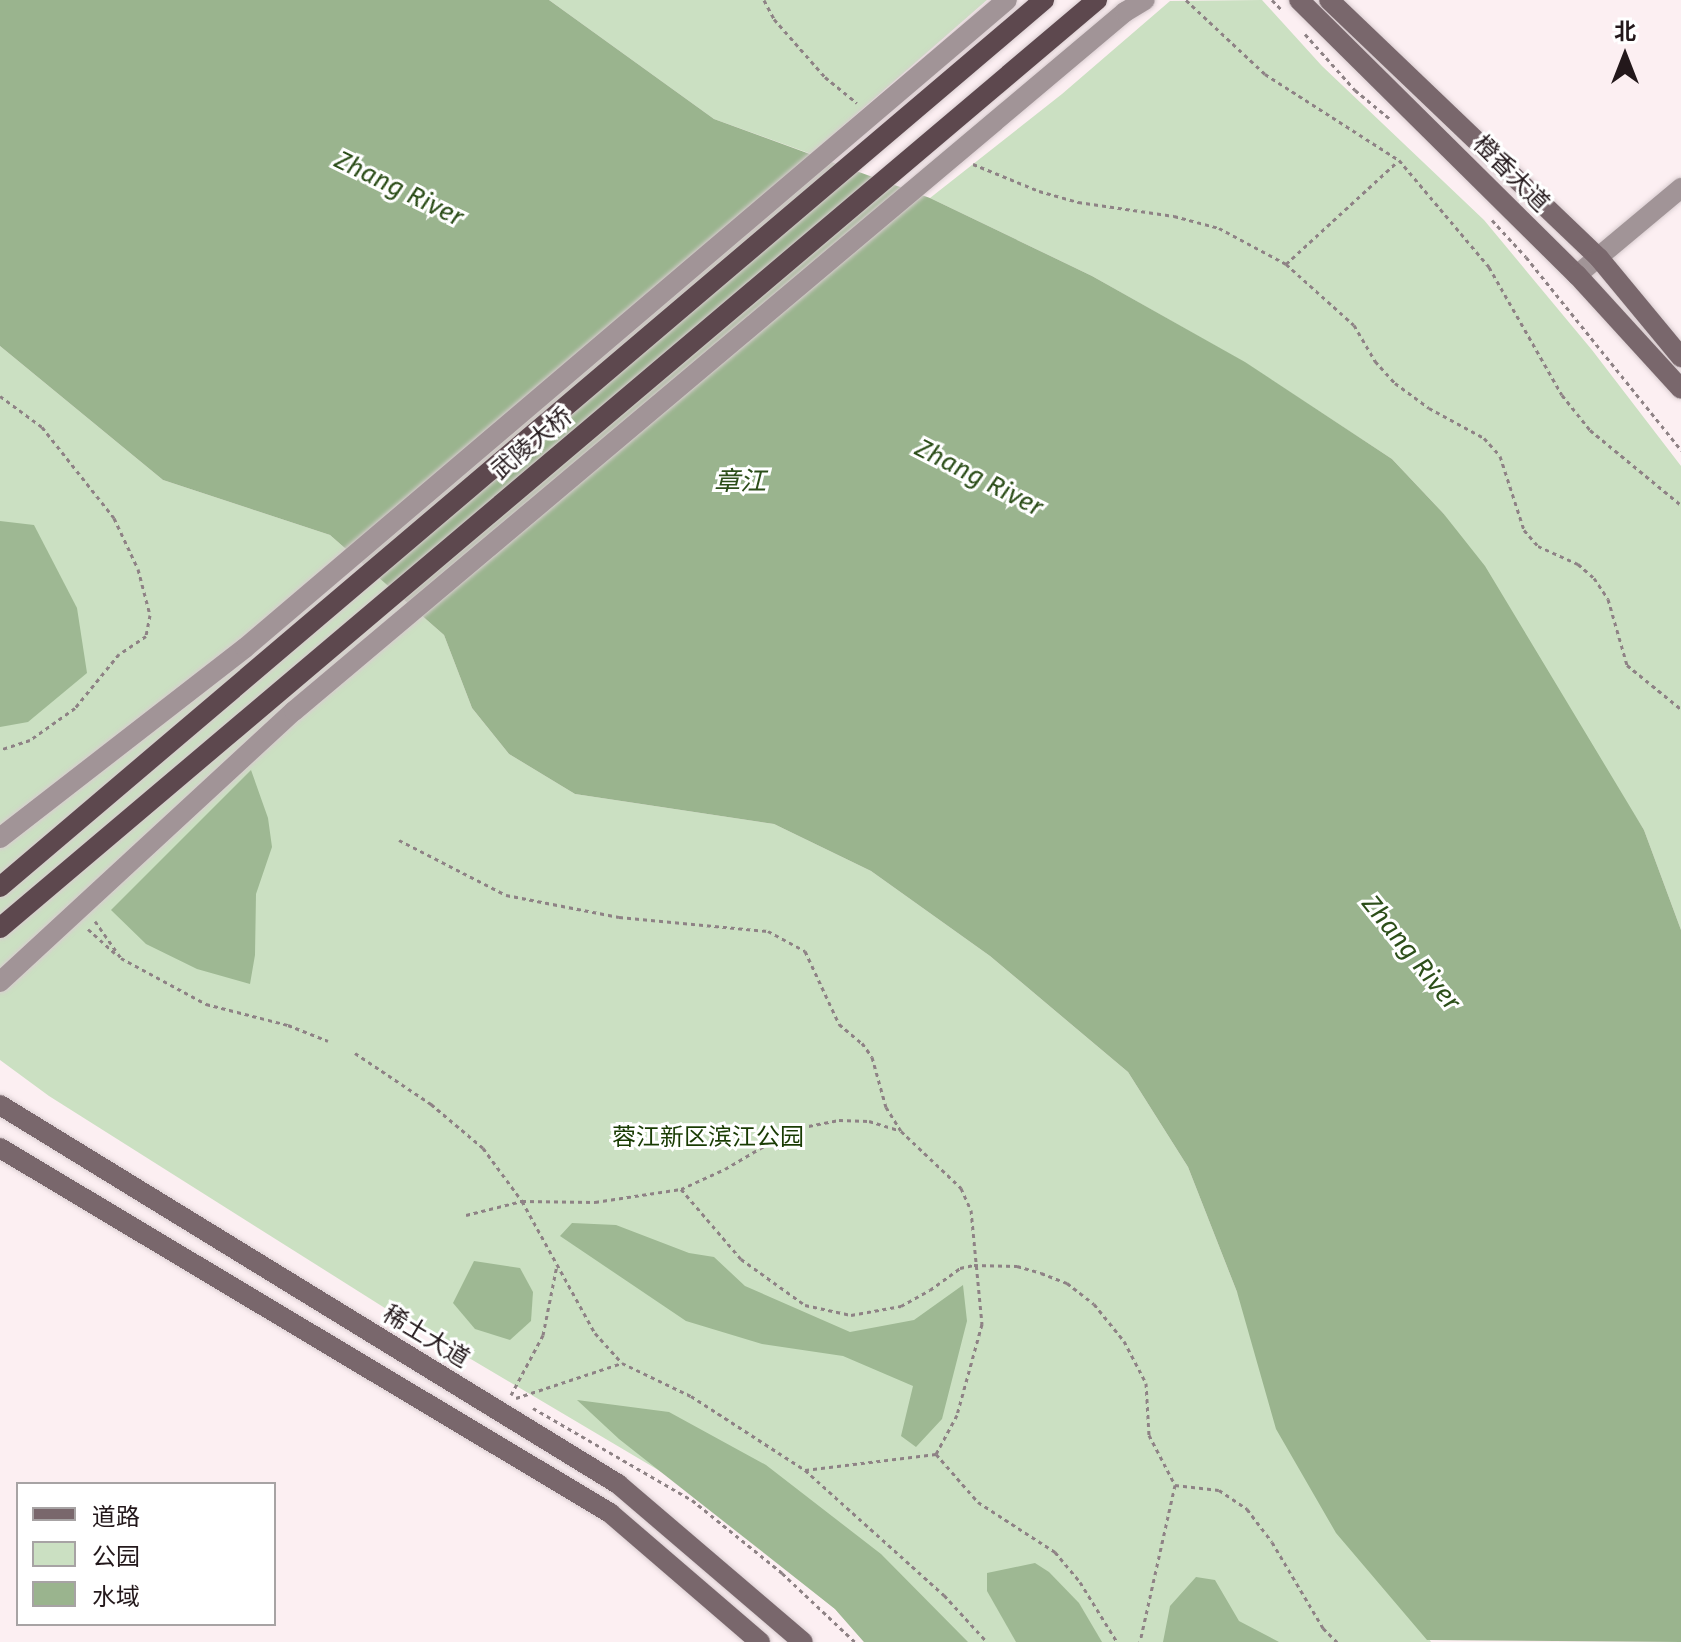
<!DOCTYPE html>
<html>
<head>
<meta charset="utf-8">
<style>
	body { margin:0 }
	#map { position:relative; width:1681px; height:1642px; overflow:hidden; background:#fceff2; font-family:"Fira Sans","Noto Sans SC",sans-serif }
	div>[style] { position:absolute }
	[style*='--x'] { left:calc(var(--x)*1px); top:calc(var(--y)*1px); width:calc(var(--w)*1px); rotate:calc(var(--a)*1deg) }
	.green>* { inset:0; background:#cbe0c2 }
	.forest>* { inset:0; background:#9eb893 }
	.water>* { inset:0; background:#9ab48e }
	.path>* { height:3px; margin-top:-1.5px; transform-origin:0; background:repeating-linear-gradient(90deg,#8e8285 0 4px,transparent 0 8px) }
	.roads { filter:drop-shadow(0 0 2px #d9cdd0) drop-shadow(0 0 2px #d9cdd0) }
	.tertiary>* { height:20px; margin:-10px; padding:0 10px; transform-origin:10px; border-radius:10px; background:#a19497 }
	.secondary>* { height:20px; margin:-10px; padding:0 10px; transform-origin:10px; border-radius:10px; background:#79676c }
	.bridges { filter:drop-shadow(0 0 2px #d9cdd0) drop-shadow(0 0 2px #d9cdd0) }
	.tertiary-bridge>* { height:20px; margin:-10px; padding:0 10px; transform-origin:10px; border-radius:10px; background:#a19497 }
	.primary-bridge>* { height:20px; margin:-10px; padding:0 10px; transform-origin:10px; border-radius:10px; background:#5d484e }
	span { translate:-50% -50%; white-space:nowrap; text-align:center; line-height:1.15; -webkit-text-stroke:6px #fff; paint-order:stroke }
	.street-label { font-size:24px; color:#23181b }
	.park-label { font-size:24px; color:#193b03 }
	.water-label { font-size:26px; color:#2c4e19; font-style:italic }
	.legend { position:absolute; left:16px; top:1482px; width:260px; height:144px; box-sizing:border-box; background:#fff; border:2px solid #a7a3a4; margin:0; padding:10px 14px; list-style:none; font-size:24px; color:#23181b }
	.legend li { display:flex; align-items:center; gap:16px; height:40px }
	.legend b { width:40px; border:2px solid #a7a3a4 }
	.north { position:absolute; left:1585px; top:16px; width:80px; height:80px; -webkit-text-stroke:6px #fff; paint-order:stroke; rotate:0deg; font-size:22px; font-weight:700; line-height:32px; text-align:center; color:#23181b }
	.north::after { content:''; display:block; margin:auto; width:28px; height:36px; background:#23181b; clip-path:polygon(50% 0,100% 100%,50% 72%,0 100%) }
</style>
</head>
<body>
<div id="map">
	<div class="green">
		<i style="clip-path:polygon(549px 0,987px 0,811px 154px,714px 119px)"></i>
		<i style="clip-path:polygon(1262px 0,1322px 66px,1484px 220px,1592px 350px,1681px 466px,1681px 930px,1644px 830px,1443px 513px,1392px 459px,1244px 362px,1092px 276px,930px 198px,1062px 94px,1170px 1px)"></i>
		<i style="clip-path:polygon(0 346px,163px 480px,330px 535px,444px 635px,472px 708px,509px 754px,575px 794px,774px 824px,871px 871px,990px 956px,1128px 1072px,1188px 1167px,1237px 1292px,1431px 1642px,864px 1642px,835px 1609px,675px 1480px,388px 1310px,49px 1096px,0 1060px)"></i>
	</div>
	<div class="forest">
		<i style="clip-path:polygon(0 521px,34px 525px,77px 608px,87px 673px,28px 722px,0 727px)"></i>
		<i style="clip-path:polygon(251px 770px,268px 818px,272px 847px,256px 894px,255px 955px,250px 984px,197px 969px,146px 944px,111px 910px)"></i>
		<i style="clip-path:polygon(572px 1223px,616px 1225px,689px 1253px,714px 1257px,745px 1286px,850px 1332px,914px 1320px,963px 1285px,967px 1321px,942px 1419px,916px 1447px,901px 1436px,913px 1386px,843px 1356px,762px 1344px,686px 1321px,560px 1236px)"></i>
		<i style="clip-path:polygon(474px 1261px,520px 1268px,533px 1292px,531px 1321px,510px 1340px,475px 1329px,453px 1303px)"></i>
		<i style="clip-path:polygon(577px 1400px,669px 1412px,766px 1465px,881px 1554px,968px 1642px,864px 1642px,835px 1609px,619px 1439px)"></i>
		<i style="clip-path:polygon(1035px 1563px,1049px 1572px,1079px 1603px,1102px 1642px,1016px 1642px,987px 1591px,987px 1573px)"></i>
		<i style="clip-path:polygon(1196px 1577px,1215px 1580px,1239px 1621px,1279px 1642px,1163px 1642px,1170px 1606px)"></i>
	</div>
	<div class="water">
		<i style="clip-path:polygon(0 0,549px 0,714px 119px,930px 198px,1092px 276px,1245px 362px,1392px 459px,1443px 513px,1485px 566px,1644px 830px,1681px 930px,1681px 1642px,1427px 1640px,1336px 1533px,1276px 1429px,1237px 1292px,1188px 1167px,1128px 1072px,990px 956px,871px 871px,774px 824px,575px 794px,509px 754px,472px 708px,444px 635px,330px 535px,163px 480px,0 346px)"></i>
	</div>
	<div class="path">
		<i style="--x:764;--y:0;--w:21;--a:62"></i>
		<i style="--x:774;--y:19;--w:77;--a:48.7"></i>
		<i style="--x:825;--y:77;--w:41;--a:39.1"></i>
		<i style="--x:1186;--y:0;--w:108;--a:43.1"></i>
		<i style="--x:1265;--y:74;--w:159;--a:32.7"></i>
		<i style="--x:1399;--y:160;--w:140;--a:49.9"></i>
		<i style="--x:1489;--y:267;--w:147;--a:60.3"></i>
		<i style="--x:1562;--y:395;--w:45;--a:51.3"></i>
		<i style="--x:1590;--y:430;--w:118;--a:39.5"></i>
		<i style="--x:1272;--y:0;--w:13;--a:45"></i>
		<i style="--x:1305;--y:34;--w:75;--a:48.2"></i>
		<i style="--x:1355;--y:90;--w:45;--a:39.6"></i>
		<i style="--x:973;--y:164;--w:71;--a:22.2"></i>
		<i style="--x:1039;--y:191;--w:41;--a:15.8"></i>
		<i style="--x:1078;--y:202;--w:97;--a:8.3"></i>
		<i style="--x:1174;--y:216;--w:47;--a:14.9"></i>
		<i style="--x:1219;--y:228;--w:76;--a:28.2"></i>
		<i style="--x:1286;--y:264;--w:91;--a:41.9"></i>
		<i style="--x:1354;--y:325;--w:42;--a:59.7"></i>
		<i style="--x:1375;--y:361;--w:30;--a:48"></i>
		<i style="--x:1395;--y:383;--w:42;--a:36.3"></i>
		<i style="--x:1429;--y:408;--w:63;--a:28.6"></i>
		<i style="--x:1484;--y:438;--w:24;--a:48"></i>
		<i style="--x:1500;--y:456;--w:78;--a:72"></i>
		<i style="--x:1524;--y:530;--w:21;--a:49"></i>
		<i style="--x:1538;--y:546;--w:44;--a:24.2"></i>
		<i style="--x:1578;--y:564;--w:21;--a:41"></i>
		<i style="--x:1594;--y:578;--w:25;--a:56"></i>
		<i style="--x:1608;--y:599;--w:69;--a:73.9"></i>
		<i style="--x:1627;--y:665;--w:70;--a:39.2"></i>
		<i style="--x:1492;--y:220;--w:50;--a:47.4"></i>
		<i style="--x:1526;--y:257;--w:248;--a:51.2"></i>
		<i style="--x:1286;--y:264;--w:152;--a:-42.6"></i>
		<i style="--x:0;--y:396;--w:52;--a:36.4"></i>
		<i style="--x:42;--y:427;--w:116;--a:51.6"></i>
		<i style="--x:114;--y:518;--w:56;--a:64.8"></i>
		<i style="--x:138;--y:569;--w:48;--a:75.4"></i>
		<i style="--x:150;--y:615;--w:21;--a:101"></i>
		<i style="--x:146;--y:636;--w:32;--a:146"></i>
		<i style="--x:119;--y:654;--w:70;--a:129.2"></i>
		<i style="--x:75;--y:708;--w:55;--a:144.6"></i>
		<i style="--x:30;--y:740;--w:32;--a:162"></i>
		<i style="--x:399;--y:840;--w:120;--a:27.2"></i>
		<i style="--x:506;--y:895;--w:115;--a:11"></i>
		<i style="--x:619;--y:917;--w:150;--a:5.4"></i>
		<i style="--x:768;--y:931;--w:42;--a:28.4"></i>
		<i style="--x:805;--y:951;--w:81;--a:65"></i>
		<i style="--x:839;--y:1024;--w:30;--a:40"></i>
		<i style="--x:862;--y:1043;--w:17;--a:54"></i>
		<i style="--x:872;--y:1057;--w:52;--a:74.4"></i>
		<i style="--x:886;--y:1107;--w:28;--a:58"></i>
		<i style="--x:901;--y:1131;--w:83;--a:43.5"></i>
		<i style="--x:961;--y:1188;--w:24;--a:66"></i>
		<i style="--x:971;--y:1210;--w:115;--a:84.5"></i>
		<i style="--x:982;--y:1324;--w:94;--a:105.4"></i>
		<i style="--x:957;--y:1415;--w:44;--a:118.3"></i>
		<i style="--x:936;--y:1454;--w:132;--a:173"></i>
		<i style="--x:95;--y:921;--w:45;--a:54.9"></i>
		<i style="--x:121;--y:958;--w:97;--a:28.4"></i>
		<i style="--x:206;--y:1004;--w:85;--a:14.4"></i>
		<i style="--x:288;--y:1025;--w:43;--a:21.8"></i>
		<i style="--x:88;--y:929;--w:36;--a:42"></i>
		<i style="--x:355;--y:1053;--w:92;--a:33.9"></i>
		<i style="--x:431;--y:1104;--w:68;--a:40.2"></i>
		<i style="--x:483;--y:1148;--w:66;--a:53.7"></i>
		<i style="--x:522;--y:1201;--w:73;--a:0.8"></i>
		<i style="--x:595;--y:1202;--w:87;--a:-8.6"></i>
		<i style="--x:681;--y:1189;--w:48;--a:-24.4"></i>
		<i style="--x:725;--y:1169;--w:79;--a:-30.5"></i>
		<i style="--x:793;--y:1129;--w:47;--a:-11.1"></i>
		<i style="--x:839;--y:1120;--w:30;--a:2"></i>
		<i style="--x:869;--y:1121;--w:31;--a:17"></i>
		<i style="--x:681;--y:1189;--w:92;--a:49.4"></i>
		<i style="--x:741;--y:1259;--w:79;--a:35.7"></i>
		<i style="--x:805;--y:1305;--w:47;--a:12.3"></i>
		<i style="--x:851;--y:1315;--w:51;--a:-10.2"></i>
		<i style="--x:901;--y:1306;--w:33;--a:-29"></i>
		<i style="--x:930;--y:1290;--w:37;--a:-36"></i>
		<i style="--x:960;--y:1268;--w:14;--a:-12"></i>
		<i style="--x:974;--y:1265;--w:43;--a:1.3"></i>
		<i style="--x:1017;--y:1266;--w:25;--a:16"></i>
		<i style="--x:1041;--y:1273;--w:28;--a:21"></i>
		<i style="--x:1067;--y:1283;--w:34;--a:38"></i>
		<i style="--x:1094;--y:1304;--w:48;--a:51"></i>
		<i style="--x:1124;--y:1341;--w:47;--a:62.4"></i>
		<i style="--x:1146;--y:1383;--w:52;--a:86.7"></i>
		<i style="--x:1149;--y:1435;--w:56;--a:62.5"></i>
		<i style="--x:1175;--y:1485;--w:161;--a:102.6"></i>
		<i style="--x:466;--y:1215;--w:58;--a:-14"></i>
		<i style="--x:522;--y:1201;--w:151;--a:61.1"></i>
		<i style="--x:595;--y:1333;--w:40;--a:48"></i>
		<i style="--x:622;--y:1363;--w:76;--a:25.6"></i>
		<i style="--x:691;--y:1396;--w:136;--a:33"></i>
		<i style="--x:805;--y:1470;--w:187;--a:42"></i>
		<i style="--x:944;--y:1595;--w:64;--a:47.5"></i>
		<i style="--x:511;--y:1395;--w:68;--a:-61.9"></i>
		<i style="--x:543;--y:1335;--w:71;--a:-78.7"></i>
		<i style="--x:516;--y:1398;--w:112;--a:-18.3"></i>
		<i style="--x:533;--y:1408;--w:184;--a:30.1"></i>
		<i style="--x:692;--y:1500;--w:116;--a:39"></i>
		<i style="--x:782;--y:1573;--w:100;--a:43.4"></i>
		<i style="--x:936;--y:1454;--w:64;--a:48.8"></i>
		<i style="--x:978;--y:1502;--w:92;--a:33"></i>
		<i style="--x:1055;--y:1552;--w:39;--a:50"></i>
		<i style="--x:1080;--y:1582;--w:70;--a:58.3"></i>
		<i style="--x:1175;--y:1485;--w:44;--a:6.5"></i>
		<i style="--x:1219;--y:1490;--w:34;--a:34"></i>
		<i style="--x:1247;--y:1509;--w:41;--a:52.9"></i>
		<i style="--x:1272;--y:1542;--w:100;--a:59.3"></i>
		<i style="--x:1323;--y:1628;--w:20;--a:45"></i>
	</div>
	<div class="roads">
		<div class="tertiary">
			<i style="--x:1577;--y:275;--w:136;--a:-39.9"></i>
		</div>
		<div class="secondary">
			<i style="--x:1299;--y:0;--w:391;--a:44.7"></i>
			<i style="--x:1577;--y:275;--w:154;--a:47.6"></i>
			<i style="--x:1329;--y:0;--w:373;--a:43.7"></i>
			<i style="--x:1599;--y:258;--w:129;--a:50.4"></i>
			<i style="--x:0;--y:1105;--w:725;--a:31.52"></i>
			<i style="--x:618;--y:1484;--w:243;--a:40.5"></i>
			<i style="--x:0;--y:1148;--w:711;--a:30.89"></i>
			<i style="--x:610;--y:1513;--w:198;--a:40.7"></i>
		</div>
	</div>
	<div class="bridges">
		<div class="tertiary-bridge">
			<i style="--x:0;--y:838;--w:310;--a:-37.8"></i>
			<i style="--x:245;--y:648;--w:1000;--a:-40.38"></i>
			<i style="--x:0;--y:982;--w:400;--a:-42.7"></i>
			<i style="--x:294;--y:711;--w:1086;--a:-40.07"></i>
			<i style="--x:1125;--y:12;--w:23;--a:-31"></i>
		</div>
		<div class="primary-bridge">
			<i style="--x:0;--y:887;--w:1370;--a:-40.35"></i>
			<i style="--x:0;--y:928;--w:1437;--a:-40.23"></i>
		</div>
	</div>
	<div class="street-label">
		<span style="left:1511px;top:174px;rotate:45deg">橙香大道</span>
		<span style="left:532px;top:444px;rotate:-40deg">武陵大桥</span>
		<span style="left:426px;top:1337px;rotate:31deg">稀土大道</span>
	</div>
	<div class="park-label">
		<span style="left:708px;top:1138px">蓉江新区滨江公园</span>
	</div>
	<div class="water-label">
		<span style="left:399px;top:189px;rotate:26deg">Zhang River</span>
		<span style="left:979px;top:478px;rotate:27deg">Zhang River</span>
		<span style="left:740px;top:482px">章江</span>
		<span style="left:1411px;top:953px;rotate:51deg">Zhang River</span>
	</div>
	<ul class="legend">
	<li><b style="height:10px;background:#79676c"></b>道路</li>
	<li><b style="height:22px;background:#cbe0c2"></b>公园</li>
	<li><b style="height:22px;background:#9ab48e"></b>水域</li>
	</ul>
	<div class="north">北</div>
</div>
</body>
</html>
